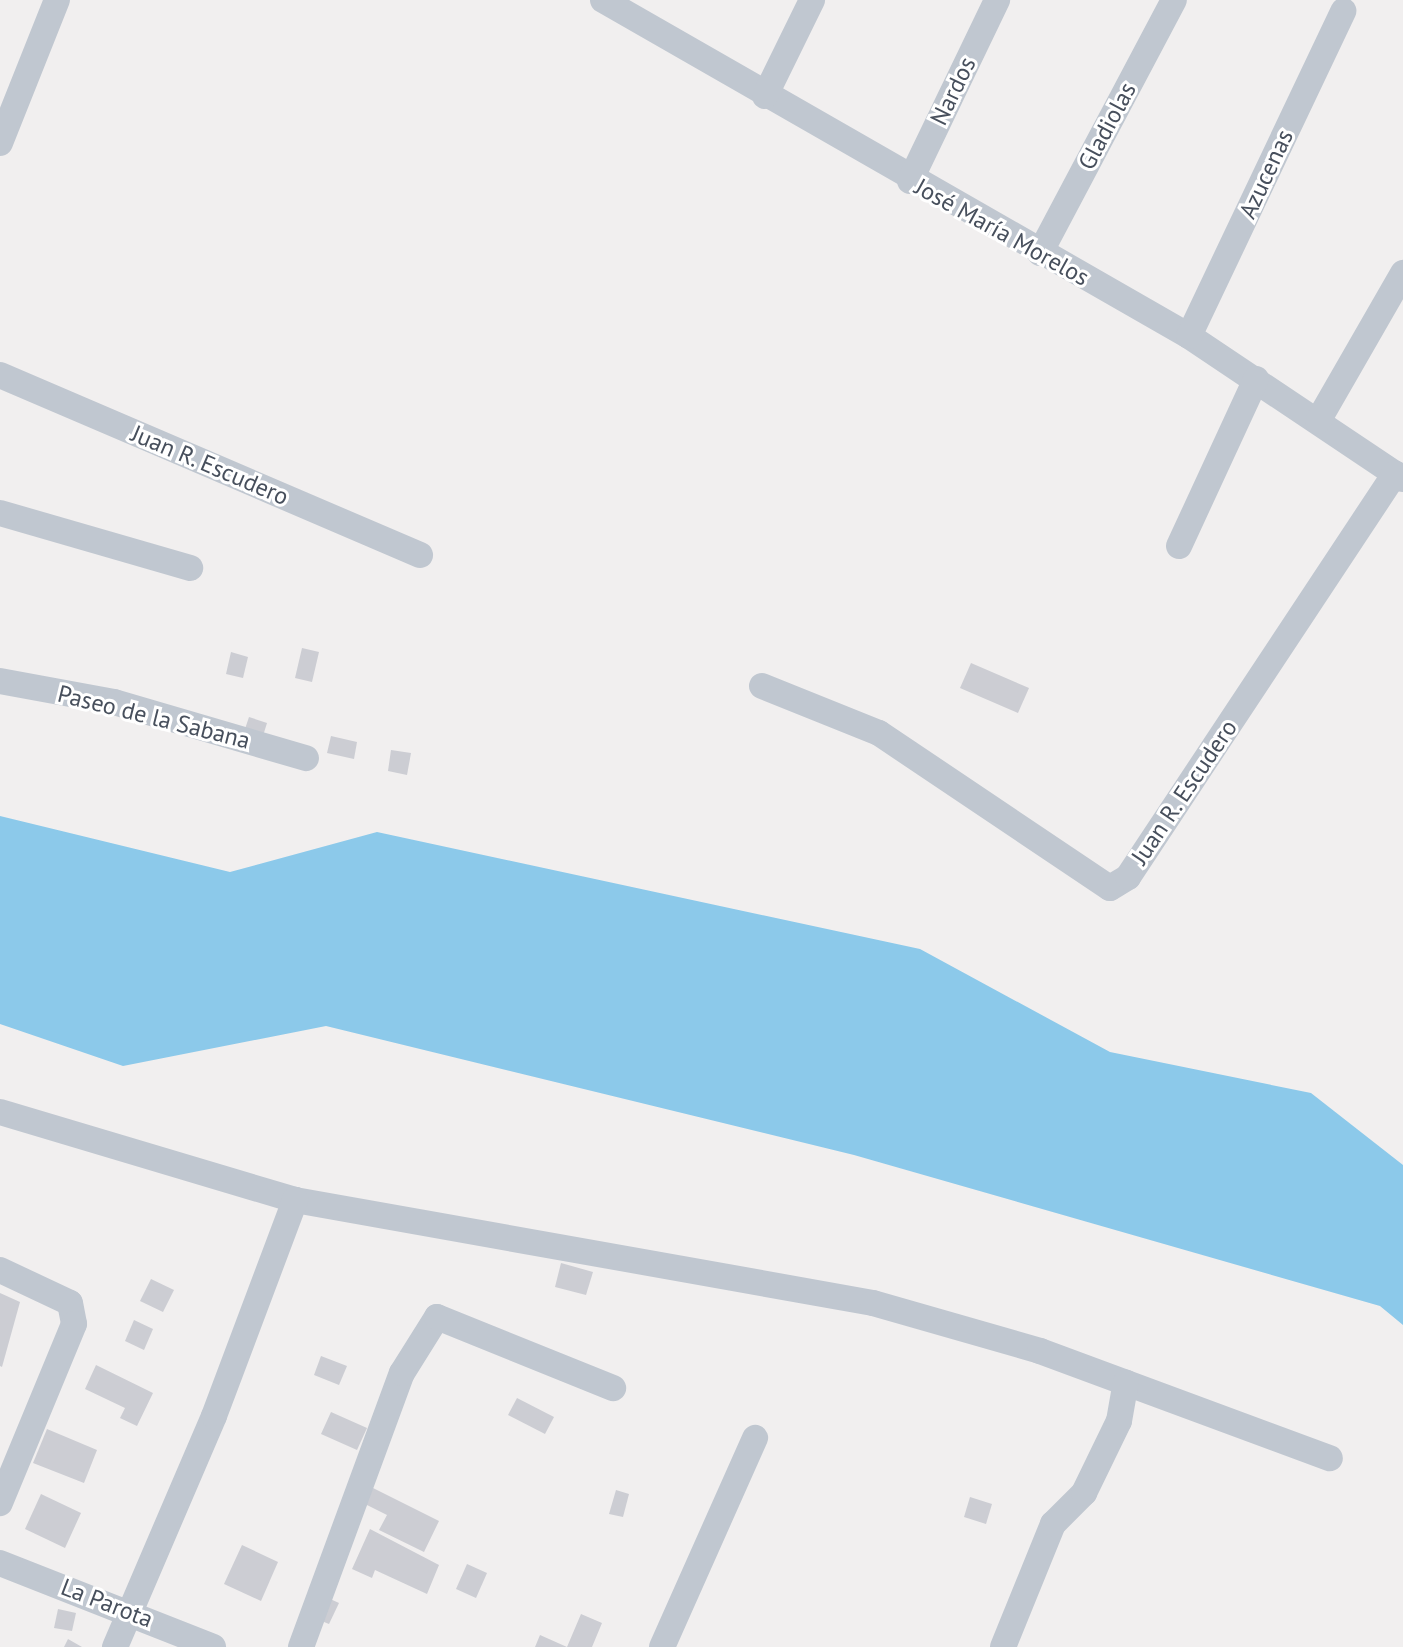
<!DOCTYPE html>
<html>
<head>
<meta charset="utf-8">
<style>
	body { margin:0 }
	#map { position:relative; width:1403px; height:1647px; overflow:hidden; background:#f1efef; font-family:"PT Sans",sans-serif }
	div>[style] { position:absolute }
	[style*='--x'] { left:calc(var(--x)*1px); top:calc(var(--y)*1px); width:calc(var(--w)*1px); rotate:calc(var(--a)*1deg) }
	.water>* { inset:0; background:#8cc9ea }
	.building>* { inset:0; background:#cccdd3 }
	.minor>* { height:26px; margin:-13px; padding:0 13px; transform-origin:13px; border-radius:13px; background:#c0c7d0 }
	span { translate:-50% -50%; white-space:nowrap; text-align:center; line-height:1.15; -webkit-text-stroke:6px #fff; paint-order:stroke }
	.street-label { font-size:24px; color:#474f5c }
</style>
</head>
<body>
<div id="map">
	<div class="water">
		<i style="clip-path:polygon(0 816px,230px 872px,377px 832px,920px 949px,1110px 1052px,1311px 1093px,1403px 1165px,1403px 1325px,1380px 1306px,854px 1155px,326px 1026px,123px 1066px,0 1024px)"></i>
	</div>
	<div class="building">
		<i style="clip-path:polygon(302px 648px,319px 652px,312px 682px,295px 678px)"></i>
		<i style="clip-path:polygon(231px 652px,248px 657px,243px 678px,226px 674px)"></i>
		<i style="clip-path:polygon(971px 663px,1029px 688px,1018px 713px,960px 688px)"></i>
		<i style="clip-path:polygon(249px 717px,267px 723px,262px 739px,244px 732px)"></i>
		<i style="clip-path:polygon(331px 736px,357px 742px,354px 759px,327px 753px)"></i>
		<i style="clip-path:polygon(391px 750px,411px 753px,407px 775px,388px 771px)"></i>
		<i style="clip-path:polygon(561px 1263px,593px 1272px,586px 1295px,555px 1287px)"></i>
		<i style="clip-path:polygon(151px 1279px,174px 1290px,163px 1312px,140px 1301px)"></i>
		<i style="clip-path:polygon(0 1293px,20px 1302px,2px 1367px,0 1366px)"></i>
		<i style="clip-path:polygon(134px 1320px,153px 1329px,144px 1350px,125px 1341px)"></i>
		<i style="clip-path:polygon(321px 1356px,347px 1366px,339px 1385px,314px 1375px)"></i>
		<i style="clip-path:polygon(96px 1365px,153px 1393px,137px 1426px,120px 1418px,125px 1408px,85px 1389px)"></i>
		<i style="clip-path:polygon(517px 1398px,554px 1417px,545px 1434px,508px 1415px)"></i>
		<i style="clip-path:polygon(331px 1412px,367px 1428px,357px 1450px,321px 1434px)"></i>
		<i style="clip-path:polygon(47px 1429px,97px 1450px,84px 1483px,33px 1463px)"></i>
		<i style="clip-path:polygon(373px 1488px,439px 1521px,424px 1552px,379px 1530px,387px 1515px,365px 1504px)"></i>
		<i style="clip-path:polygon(616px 1490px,629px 1494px,623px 1517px,609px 1514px)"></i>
		<i style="clip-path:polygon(41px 1494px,81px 1513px,65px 1548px,25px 1529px)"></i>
		<i style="clip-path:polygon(970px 1497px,992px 1504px,986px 1524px,964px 1517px)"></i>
		<i style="clip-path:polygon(370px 1529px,439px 1565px,427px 1594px,375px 1570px,372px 1578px,352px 1569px)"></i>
		<i style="clip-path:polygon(242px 1545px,278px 1562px,261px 1601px,224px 1584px)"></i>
		<i style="clip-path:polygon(467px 1564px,487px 1573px,476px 1598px,456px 1589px)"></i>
		<i style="clip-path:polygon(328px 1598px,339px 1603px,329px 1624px,319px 1620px)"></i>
		<i style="clip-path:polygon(58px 1609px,76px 1613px,72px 1631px,54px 1628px)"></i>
		<i style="clip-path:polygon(581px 1614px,602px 1623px,592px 1647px,535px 1647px,540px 1635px,567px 1647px)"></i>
		<i style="clip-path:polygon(68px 1639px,82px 1647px,64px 1647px)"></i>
	</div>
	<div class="minor">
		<i style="--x:603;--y:0;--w:675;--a:29.83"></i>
		<i style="--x:1189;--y:336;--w:257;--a:33.8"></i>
		<i style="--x:765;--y:96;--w:107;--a:-63.9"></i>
		<i style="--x:0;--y:143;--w:154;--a:-68.3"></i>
		<i style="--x:910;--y:181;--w:201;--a:-64.3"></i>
		<i style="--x:1040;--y:253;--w:286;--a:-62.1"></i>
		<i style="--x:1189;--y:336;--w:360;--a:-64.6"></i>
		<i style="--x:0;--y:375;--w:457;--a:23.2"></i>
		<i style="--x:1318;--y:421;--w:171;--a:-60.1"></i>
		<i style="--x:0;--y:513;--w:198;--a:16.1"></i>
		<i style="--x:1179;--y:546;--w:184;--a:-65.2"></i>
		<i style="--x:0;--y:681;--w:116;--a:10.4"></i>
		<i style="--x:114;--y:702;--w:200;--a:16.3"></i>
		<i style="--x:762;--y:686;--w:126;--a:21.9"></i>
		<i style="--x:879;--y:733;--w:278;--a:33.9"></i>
		<i style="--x:1110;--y:888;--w:21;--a:-31"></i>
		<i style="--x:1128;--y:877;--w:484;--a:-56.5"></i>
		<i style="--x:0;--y:1112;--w:308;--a:16.6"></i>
		<i style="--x:295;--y:1200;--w:587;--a:10.1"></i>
		<i style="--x:873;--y:1303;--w:174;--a:16"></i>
		<i style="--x:1040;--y:1351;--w:309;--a:20.3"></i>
		<i style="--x:0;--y:1270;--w:77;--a:25.2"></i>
		<i style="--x:70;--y:1303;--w:21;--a:79"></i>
		<i style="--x:74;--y:1324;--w:194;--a:112.5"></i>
		<i style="--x:0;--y:1563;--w:229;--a:21.5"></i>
		<i style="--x:115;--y:1647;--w:251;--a:-66.8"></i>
		<i style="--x:214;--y:1416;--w:231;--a:-69.4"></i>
		<i style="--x:301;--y:1647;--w:292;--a:-69.8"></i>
		<i style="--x:402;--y:1373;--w:66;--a:-58"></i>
		<i style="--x:437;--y:1317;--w:190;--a:22"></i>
		<i style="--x:662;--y:1647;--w:229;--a:-66"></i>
		<i style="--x:1003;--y:1647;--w:133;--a:-67.9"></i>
		<i style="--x:1053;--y:1524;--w:44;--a:-45"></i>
		<i style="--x:1084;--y:1493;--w:80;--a:-64.1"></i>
		<i style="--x:1119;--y:1421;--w:39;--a:-80"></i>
	</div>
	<div class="street-label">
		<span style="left:953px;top:91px;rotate:-64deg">Nardos</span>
		<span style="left:1107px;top:126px;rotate:-62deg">Gladiolas</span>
		<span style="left:1266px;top:174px;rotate:-65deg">Azucenas</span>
		<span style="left:1002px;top:232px;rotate:29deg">José María Morelos</span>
		<span style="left:210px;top:465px;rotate:23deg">Juan R. Escudero</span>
		<span style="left:154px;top:717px;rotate:14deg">Paseo de la Sabana</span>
		<span style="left:1184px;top:792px;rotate:-56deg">Juan R. Escudero</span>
		<span style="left:107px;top:1603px;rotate:21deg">La Parota</span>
	</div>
</div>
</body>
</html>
